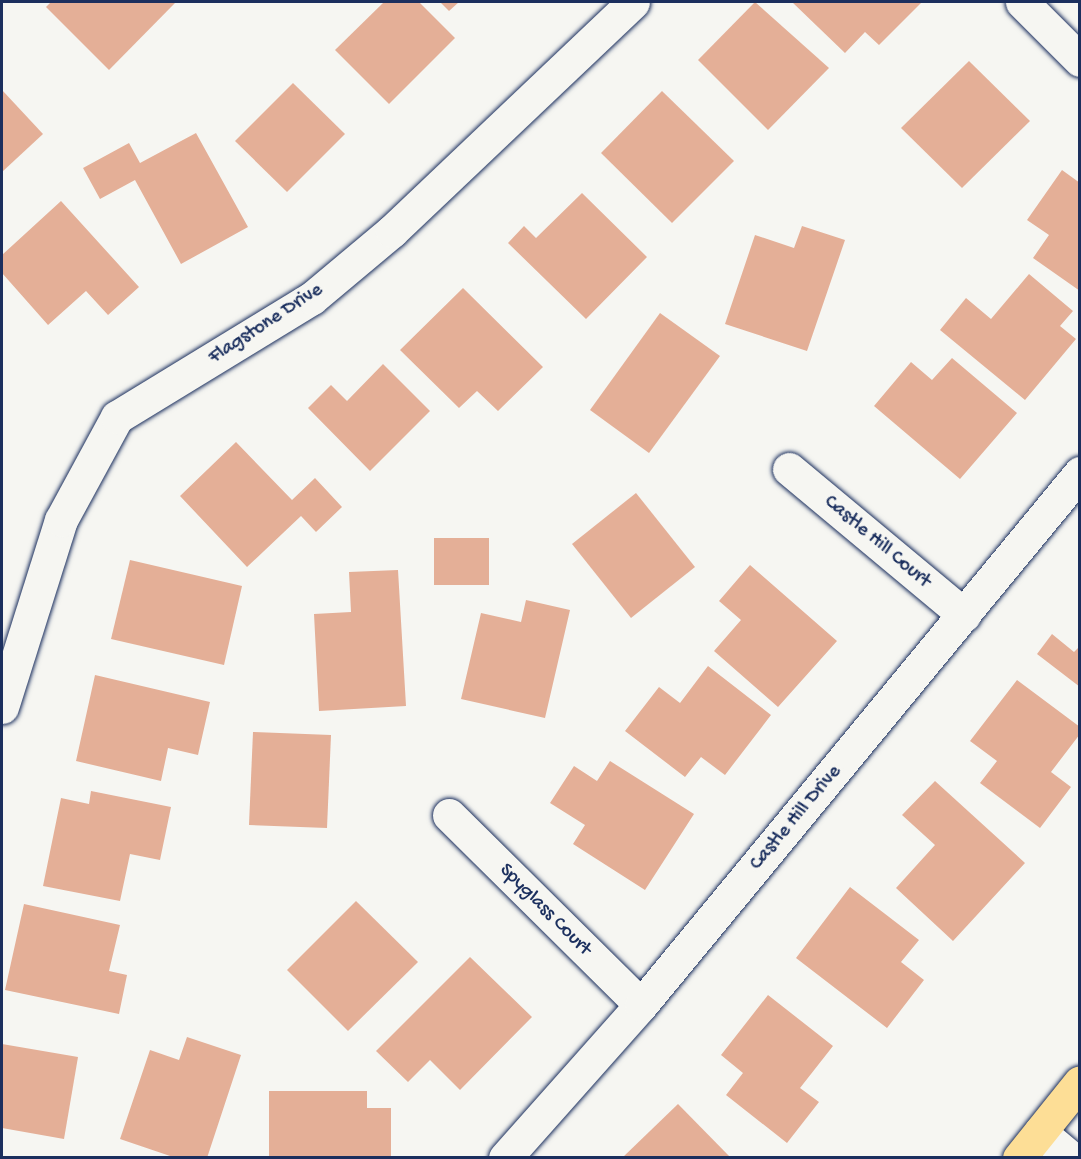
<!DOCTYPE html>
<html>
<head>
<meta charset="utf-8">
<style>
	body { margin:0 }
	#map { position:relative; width:1081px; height:1159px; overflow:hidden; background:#f6f6f2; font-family:"Gochi Hand",sans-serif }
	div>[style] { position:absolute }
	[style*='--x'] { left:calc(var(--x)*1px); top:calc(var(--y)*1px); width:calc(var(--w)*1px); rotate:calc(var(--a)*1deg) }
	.building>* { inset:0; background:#e4af97 }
	.roads { filter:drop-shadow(0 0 2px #1b2f5e) drop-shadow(0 0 2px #1b2f5e) }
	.minor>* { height:33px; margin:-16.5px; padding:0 16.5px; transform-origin:16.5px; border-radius:16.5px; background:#f6f6f2 }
	.major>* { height:33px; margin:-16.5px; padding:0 16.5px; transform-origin:16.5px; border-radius:16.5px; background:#fdde96 }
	span { translate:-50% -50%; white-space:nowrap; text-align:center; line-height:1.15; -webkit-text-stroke:6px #f6f6f2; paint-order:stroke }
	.street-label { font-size:20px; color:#1b2f5e }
	.frame { position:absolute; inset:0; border:3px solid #1b2f5e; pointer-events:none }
</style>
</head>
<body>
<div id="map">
	<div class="building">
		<i style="clip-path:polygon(51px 2px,176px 2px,109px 70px,46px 7px)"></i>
		<i style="clip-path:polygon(384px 2px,419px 2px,455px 38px,389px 104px,335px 50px)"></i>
		<i style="clip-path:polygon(440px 2px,459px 2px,449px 11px)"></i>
		<i style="clip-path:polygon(755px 2px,829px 68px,768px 130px,698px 60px)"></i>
		<i style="clip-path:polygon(792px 2px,920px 2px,921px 3px,879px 45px,865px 32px,845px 53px)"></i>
		<i style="clip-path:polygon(969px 61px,1030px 121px,962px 188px,901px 128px)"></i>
		<i style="clip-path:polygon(293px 83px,345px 134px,287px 192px,235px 141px)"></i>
		<i style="clip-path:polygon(2px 90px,43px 134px,2px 172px)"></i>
		<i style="clip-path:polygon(662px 91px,734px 161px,672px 223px,601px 153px)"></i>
		<i style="clip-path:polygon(196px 133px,248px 227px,181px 264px,135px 180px,100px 199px,83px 168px,129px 143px,140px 163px)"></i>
		<i style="clip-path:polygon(1062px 170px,1080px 183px,1080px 291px,1033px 258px,1049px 235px,1027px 220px)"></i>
		<i style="clip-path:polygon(582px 193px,647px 257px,586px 319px,508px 243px,524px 226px,536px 238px)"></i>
		<i style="clip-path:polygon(61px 201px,139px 287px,108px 315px,86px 291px,48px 325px,2px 273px,2px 255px)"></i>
		<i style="clip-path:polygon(802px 226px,845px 240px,807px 351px,725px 324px,755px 235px,794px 248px)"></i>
		<i style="clip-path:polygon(1029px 274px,1073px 311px,1060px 326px,1076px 339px,1025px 400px,940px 330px,966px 298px,991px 319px)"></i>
		<i style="clip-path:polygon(463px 288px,543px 367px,498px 411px,477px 391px,459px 408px,400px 350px)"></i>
		<i style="clip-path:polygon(660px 313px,720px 356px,649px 453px,590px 410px)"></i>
		<i style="clip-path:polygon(952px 358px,1017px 413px,960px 479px,874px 406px,911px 362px,932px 380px)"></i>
		<i style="clip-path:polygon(383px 364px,430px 411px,370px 471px,308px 408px,331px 385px,347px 401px)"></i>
		<i style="clip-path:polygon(236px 442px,292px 500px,315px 478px,342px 507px,316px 532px,301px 516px,247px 567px,180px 496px)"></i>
		<i style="clip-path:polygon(636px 493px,695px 567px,631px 618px,572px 544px)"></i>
		<i style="clip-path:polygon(434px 538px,489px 538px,489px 585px,434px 585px)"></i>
		<i style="clip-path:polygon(130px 560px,242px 586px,224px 665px,111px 639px)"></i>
		<i style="clip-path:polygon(750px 565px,837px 641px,778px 707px,714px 651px,741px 620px,719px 601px)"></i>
		<i style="clip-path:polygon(398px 570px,406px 706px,319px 711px,314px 614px,351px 612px,349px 572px)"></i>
		<i style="clip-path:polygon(526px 600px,570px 610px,545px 718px,461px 699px,481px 613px,521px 622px)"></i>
		<i style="clip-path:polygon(1052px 634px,1074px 652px,1080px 646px,1080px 687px,1037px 654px)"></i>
		<i style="clip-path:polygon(708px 666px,771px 715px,725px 775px,701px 757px,685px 777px,625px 731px,659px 687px,680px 703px)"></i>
		<i style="clip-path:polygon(95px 675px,210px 702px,198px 755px,168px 748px,161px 781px,76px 761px)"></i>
		<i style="clip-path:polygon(1017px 680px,1080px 727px,1080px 734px,1051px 772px,1071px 787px,1040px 828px,980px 783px,997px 761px,970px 741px)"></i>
		<i style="clip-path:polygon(253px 732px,331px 735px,327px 828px,249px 825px)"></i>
		<i style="clip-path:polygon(610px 761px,694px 814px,645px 890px,573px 844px,585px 825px,550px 803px,574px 766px,597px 781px)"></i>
		<i style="clip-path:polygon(935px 781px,1025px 863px,953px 941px,896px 888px,935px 845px,902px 815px)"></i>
		<i style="clip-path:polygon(91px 791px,171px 807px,160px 860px,130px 854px,120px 901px,43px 886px,61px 798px,89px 804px)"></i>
		<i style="clip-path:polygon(850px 887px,919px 940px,901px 962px,924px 980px,887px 1028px,796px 958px)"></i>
		<i style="clip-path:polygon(356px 901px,418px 962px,348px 1031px,287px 970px)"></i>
		<i style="clip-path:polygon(24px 904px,120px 925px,109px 971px,127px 975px,119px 1014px,5px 990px)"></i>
		<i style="clip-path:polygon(470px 957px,532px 1017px,460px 1090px,430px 1060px,408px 1082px,376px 1051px)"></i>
		<i style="clip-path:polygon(768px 995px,833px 1046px,800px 1088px,819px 1102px,787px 1143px,726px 1095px,743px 1073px,721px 1055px)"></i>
		<i style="clip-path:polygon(187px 1037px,241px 1055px,207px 1158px,176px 1158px,120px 1139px,150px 1050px,179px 1060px)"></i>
		<i style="clip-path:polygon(2px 1044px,78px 1057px,64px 1139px,2px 1128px)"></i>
		<i style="clip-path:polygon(269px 1091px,367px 1091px,367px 1108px,391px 1108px,391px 1158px,269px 1158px)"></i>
		<i style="clip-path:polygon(678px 1104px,731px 1158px,622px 1158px)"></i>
	</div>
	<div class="roads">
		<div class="minor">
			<i style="--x:1022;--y:2;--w:82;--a:45"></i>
			<i style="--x:789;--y:469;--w:228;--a:39.8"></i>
			<i style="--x:2;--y:707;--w:196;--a:-72.5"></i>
			<i style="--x:61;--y:520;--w:117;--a:-61.5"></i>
			<i style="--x:117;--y:417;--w:228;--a:-31.4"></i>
			<i style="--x:312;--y:298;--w:104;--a:-39.9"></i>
			<i style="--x:392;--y:231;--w:332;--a:-43.5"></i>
			<i style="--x:449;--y:815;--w:270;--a:44.7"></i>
			<i style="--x:1040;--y:1132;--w:40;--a:40"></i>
			<i style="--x:505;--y:1158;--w:205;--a:-48.4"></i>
			<i style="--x:641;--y:1005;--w:690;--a:-50.47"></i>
		</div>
		<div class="major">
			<i style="--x:1019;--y:1158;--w:97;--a:-51.2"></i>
		</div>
	</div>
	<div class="street-label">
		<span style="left:266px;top:324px;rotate:-33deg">Flagstone Drive</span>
		<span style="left:877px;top:542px;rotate:40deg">Castle Hill Court</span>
		<span style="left:796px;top:818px;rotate:-50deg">Castle Hill Drive</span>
		<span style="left:545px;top:910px;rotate:45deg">Spyglass Court</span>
	</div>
	<div class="frame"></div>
</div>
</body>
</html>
